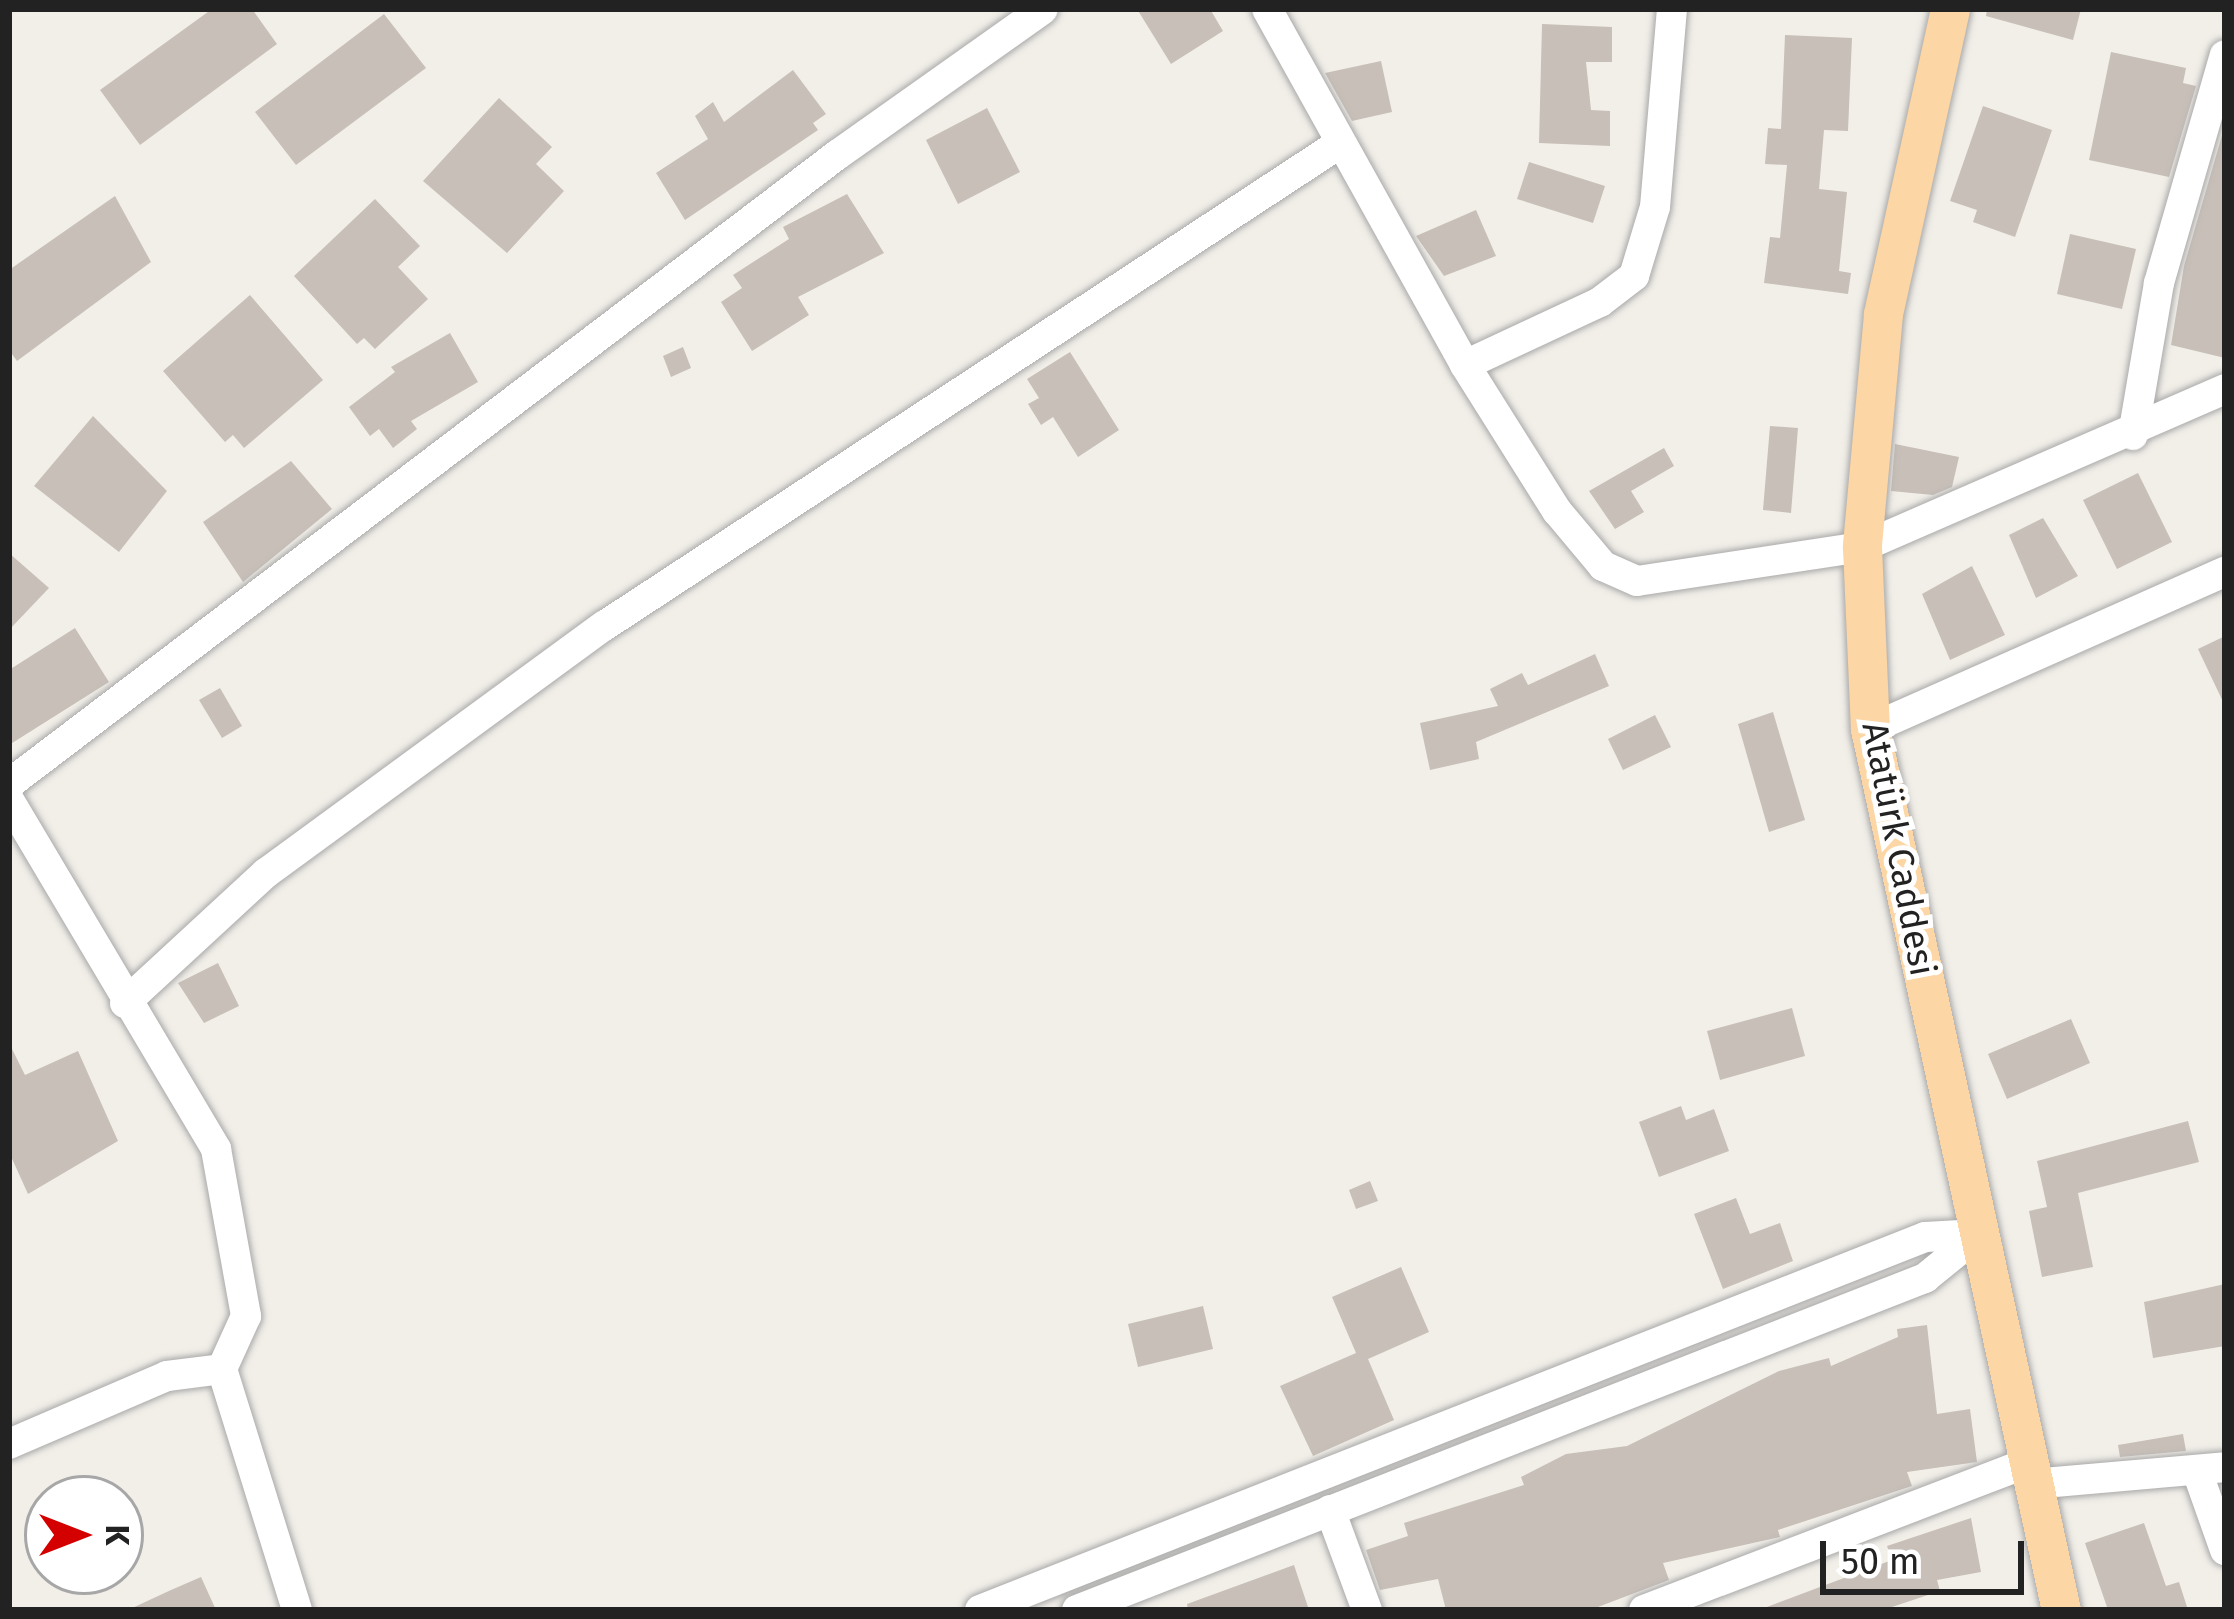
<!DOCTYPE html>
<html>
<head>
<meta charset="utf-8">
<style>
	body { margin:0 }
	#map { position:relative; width:2234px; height:1619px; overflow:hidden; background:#f2efe9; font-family:"Fira Sans",sans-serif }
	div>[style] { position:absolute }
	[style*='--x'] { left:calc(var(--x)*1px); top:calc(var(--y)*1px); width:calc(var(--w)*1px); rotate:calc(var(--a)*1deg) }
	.building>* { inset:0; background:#c7bfb8 }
	.roads { filter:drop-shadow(0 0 3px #a9a9a9) drop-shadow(0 0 3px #a9a9a9) }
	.minor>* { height:30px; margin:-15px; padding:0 15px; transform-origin:15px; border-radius:15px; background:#fff }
	.major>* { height:39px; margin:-19.5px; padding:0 19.5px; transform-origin:19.5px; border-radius:19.5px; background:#fcd6a4 }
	span { translate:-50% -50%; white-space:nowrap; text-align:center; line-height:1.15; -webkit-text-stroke:10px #fff; paint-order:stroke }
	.street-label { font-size:36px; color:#222 }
	.frame { position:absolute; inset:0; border:12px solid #222; pointer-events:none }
	.north { position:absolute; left:24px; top:1475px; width:120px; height:120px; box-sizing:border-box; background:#fff; border:3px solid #a7a7a7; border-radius:50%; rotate:90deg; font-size:33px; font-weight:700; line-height:48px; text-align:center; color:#222 }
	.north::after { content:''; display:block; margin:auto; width:42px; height:54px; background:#d40000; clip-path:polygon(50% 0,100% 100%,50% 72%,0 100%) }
	.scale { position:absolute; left:1820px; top:1541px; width:204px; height:54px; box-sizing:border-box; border:6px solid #222; border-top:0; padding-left:15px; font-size:36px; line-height:42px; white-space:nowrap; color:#222; -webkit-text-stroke:9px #fff; paint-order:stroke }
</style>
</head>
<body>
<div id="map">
	<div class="building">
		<i style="clip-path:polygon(212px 9px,252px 9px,277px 44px,140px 145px,100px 90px)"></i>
		<i style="clip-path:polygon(1137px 9px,1210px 9px,1223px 31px,1171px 64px)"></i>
		<i style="clip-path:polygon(1987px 9px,2081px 9px,2073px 40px,1986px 16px)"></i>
		<i style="clip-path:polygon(384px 14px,426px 68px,296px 165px,255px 112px)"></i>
		<i style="clip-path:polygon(1542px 24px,1612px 27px,1612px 62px,1586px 62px,1591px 110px,1610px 111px,1610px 146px,1539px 143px)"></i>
		<i style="clip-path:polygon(1785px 35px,1852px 38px,1848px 131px,1824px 130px,1819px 189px,1847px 192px,1839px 271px,1851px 273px,1848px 294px,1764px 283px,1770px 237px,1780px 238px,1787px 165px,1765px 164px,1768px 128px,1781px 129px)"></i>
		<i style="clip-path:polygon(2111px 52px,2186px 68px,2183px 83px,2196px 86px,2169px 177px,2089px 160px)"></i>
		<i style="clip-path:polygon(1381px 61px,1392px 112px,1352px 121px,1325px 73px)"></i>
		<i style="clip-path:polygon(793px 70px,826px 114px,813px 123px,818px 130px,685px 220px,656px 173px,708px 139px,695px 116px,713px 102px,724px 122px)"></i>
		<i style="clip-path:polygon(499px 98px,552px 147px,536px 164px,564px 191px,507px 253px,423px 181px)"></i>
		<i style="clip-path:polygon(1983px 106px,2052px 130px,2015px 237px,1973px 222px,1977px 210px,1950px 201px)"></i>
		<i style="clip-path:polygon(987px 108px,1020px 172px,958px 204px,926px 140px)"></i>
		<i style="clip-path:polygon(2225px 125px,2225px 358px,2171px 345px,2184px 266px)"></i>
		<i style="clip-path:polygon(1529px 162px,1605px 186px,1593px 223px,1517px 199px)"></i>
		<i style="clip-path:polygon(847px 194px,884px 253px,798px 297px,809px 315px,752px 351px,721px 302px,742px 288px,733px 275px,789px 239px,783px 227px)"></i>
		<i style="clip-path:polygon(115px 196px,151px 262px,17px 361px,9px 350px,9px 270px)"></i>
		<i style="clip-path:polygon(375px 199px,420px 246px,398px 267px,428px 299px,375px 349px,364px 338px,357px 344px,294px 276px)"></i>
		<i style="clip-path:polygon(1476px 210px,1496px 256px,1444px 276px,1416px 236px)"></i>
		<i style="clip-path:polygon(2070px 234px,2136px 249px,2122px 309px,2057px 294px)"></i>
		<i style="clip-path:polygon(250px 295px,323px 380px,244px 448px,233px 435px,225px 442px,163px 371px)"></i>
		<i style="clip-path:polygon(450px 333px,478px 382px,411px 421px,417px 429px,393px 448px,379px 429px,370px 436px,349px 407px,395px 372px,391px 367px)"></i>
		<i style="clip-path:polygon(683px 347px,691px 368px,671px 377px,663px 356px)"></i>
		<i style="clip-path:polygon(1070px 352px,1119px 430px,1078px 457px,1053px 417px,1041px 425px,1028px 404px,1039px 398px,1027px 379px)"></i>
		<i style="clip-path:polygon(93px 416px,167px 491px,119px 552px,34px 486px)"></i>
		<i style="clip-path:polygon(1770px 426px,1798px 428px,1791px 513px,1763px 510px)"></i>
		<i style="clip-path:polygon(1895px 444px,1959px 457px,1952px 487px,1933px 495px,1891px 491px)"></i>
		<i style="clip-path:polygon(1664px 448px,1674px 466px,1631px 491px,1644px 512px,1615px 529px,1589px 491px)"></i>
		<i style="clip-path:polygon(291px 461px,332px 509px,243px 582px,203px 522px)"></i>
		<i style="clip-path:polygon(2138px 473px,2172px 542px,2117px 569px,2083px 500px)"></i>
		<i style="clip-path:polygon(2043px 518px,2078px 576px,2036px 598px,2009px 535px)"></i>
		<i style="clip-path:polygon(9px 553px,49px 588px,9px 630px)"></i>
		<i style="clip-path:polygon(1972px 566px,2005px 635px,1950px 660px,1922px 594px)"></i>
		<i style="clip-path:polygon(75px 628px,109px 682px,9px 745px,9px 670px)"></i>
		<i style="clip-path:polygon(2225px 636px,2225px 706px,2198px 649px)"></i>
		<i style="clip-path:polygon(1595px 654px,1609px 686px,1476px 742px,1479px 759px,1430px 770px,1420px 723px,1498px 706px,1490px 689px,1522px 673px,1528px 685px)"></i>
		<i style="clip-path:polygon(220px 688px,242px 726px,222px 738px,199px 700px)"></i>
		<i style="clip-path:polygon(1773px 712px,1805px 820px,1769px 832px,1738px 724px)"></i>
		<i style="clip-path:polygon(1655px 715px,1671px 747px,1623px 770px,1608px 739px)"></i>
		<i style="clip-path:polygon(218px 963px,239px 1006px,204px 1023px,178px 983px)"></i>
		<i style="clip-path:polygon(1792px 1008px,1805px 1056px,1720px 1080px,1707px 1031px)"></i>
		<i style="clip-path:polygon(2071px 1019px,2090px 1063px,2007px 1099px,1988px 1054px)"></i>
		<i style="clip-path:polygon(9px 1043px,25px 1075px,78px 1051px,118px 1141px,28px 1194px,9px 1152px)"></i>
		<i style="clip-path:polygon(1681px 1106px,1686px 1120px,1714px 1109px,1729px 1151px,1659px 1177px,1639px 1122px)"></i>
		<i style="clip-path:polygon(2188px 1121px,2199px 1162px,2078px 1193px,2093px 1267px,2042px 1277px,2029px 1211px,2047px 1207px,2037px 1161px)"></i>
		<i style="clip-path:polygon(1370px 1181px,1378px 1201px,1356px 1209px,1349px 1190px)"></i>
		<i style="clip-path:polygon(1736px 1198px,1750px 1234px,1780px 1223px,1793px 1261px,1723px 1289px,1694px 1214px)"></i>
		<i style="clip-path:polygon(1401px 1267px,1429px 1332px,1368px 1359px,1394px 1420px,1313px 1456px,1280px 1386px,1356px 1353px,1332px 1297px)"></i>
		<i style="clip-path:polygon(2225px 1284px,2225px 1346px,2153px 1358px,2144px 1302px)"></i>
		<i style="clip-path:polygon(1203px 1306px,1213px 1349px,1138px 1367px,1128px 1324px)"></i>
		<i style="clip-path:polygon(1927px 1325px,1937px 1414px,1970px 1409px,1977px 1462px,1907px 1472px,1912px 1486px,1778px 1530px,1780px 1537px,1663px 1563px,1669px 1580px,1590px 1610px,1446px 1610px,1438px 1579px,1380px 1590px,1366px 1550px,1408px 1536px,1404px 1523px,1524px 1485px,1521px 1477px,1566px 1454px,1627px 1446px,1779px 1371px,1829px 1358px,1831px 1366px,1898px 1337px,1897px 1329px)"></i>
		<i style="clip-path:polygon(2183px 1434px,2186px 1451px,2120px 1457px,2118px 1445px)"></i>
		<i style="clip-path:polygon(1971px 1518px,1981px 1572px,1937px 1580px,1940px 1591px,1883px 1610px,1759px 1610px,1892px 1560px,1887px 1546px)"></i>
		<i style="clip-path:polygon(2144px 1523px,2166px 1586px,2179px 1582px,2188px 1610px,2108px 1610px,2085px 1543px)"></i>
		<i style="clip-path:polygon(1294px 1565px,1309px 1610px,1188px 1610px,1187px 1604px)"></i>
		<i style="clip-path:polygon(201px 1577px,216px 1610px,128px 1610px,171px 1590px)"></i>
	</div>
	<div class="roads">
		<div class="minor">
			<i style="--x:1267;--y:9;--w:407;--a:60.9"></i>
			<i style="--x:1465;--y:365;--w:173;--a:57.8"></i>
			<i style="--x:1557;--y:511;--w:72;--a:50.1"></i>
			<i style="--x:1603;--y:566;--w:37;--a:24"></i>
			<i style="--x:1637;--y:581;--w:228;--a:-8.6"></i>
			<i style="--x:1862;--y:547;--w:396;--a:-23.5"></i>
			<i style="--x:1465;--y:365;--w:149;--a:-25"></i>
			<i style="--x:1600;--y:302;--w:43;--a:-37.4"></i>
			<i style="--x:1634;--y:276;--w:72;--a:-73.1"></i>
			<i style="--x:1655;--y:207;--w:199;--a:-85.1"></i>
			<i style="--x:2133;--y:435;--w:154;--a:-80.3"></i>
			<i style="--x:2159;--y:283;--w:237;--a:-73.9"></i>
			<i style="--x:1870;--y:729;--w:388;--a:-23.9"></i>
			<i style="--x:9;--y:784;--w:1040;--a:-37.22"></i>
			<i style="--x:837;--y:155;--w:252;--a:-35.3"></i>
			<i style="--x:9;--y:800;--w:406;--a:59.3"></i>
			<i style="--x:216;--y:1149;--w:170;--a:79.8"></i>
			<i style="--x:246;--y:1316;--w:58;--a:114.4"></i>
			<i style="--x:222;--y:1369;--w:252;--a:72.7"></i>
			<i style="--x:125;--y:1003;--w:192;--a:-42.7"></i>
			<i style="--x:266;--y:873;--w:419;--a:-36.2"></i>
			<i style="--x:604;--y:626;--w:879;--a:-33.26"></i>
			<i style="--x:9;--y:1444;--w:172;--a:-23.3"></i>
			<i style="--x:167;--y:1376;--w:55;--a:-7.3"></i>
			<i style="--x:2197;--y:1471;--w:84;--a:70.5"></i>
			<i style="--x:2032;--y:1484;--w:194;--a:-5"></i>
			<i style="--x:1330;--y:1510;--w:107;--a:69.7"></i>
			<i style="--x:980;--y:1610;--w:1016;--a:-21.54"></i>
			<i style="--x:1925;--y:1237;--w:54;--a:-3.2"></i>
			<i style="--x:1077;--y:1610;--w:911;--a:-21.38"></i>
			<i style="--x:1925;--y:1278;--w:70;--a:-39.2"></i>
			<i style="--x:1644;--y:1610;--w:408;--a:-21"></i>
		</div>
		<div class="major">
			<i style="--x:1950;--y:9;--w:312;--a:102.4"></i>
			<i style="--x:1883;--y:314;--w:234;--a:95.2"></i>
			<i style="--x:1862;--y:547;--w:182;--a:87.5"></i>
			<i style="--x:1870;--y:729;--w:901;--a:77.77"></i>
		</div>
	</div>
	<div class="street-label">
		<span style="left:1898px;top:849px;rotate:79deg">Atatürk Caddesi</span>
	</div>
	<div class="frame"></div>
	<div class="north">K</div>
	<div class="scale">50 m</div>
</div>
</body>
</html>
